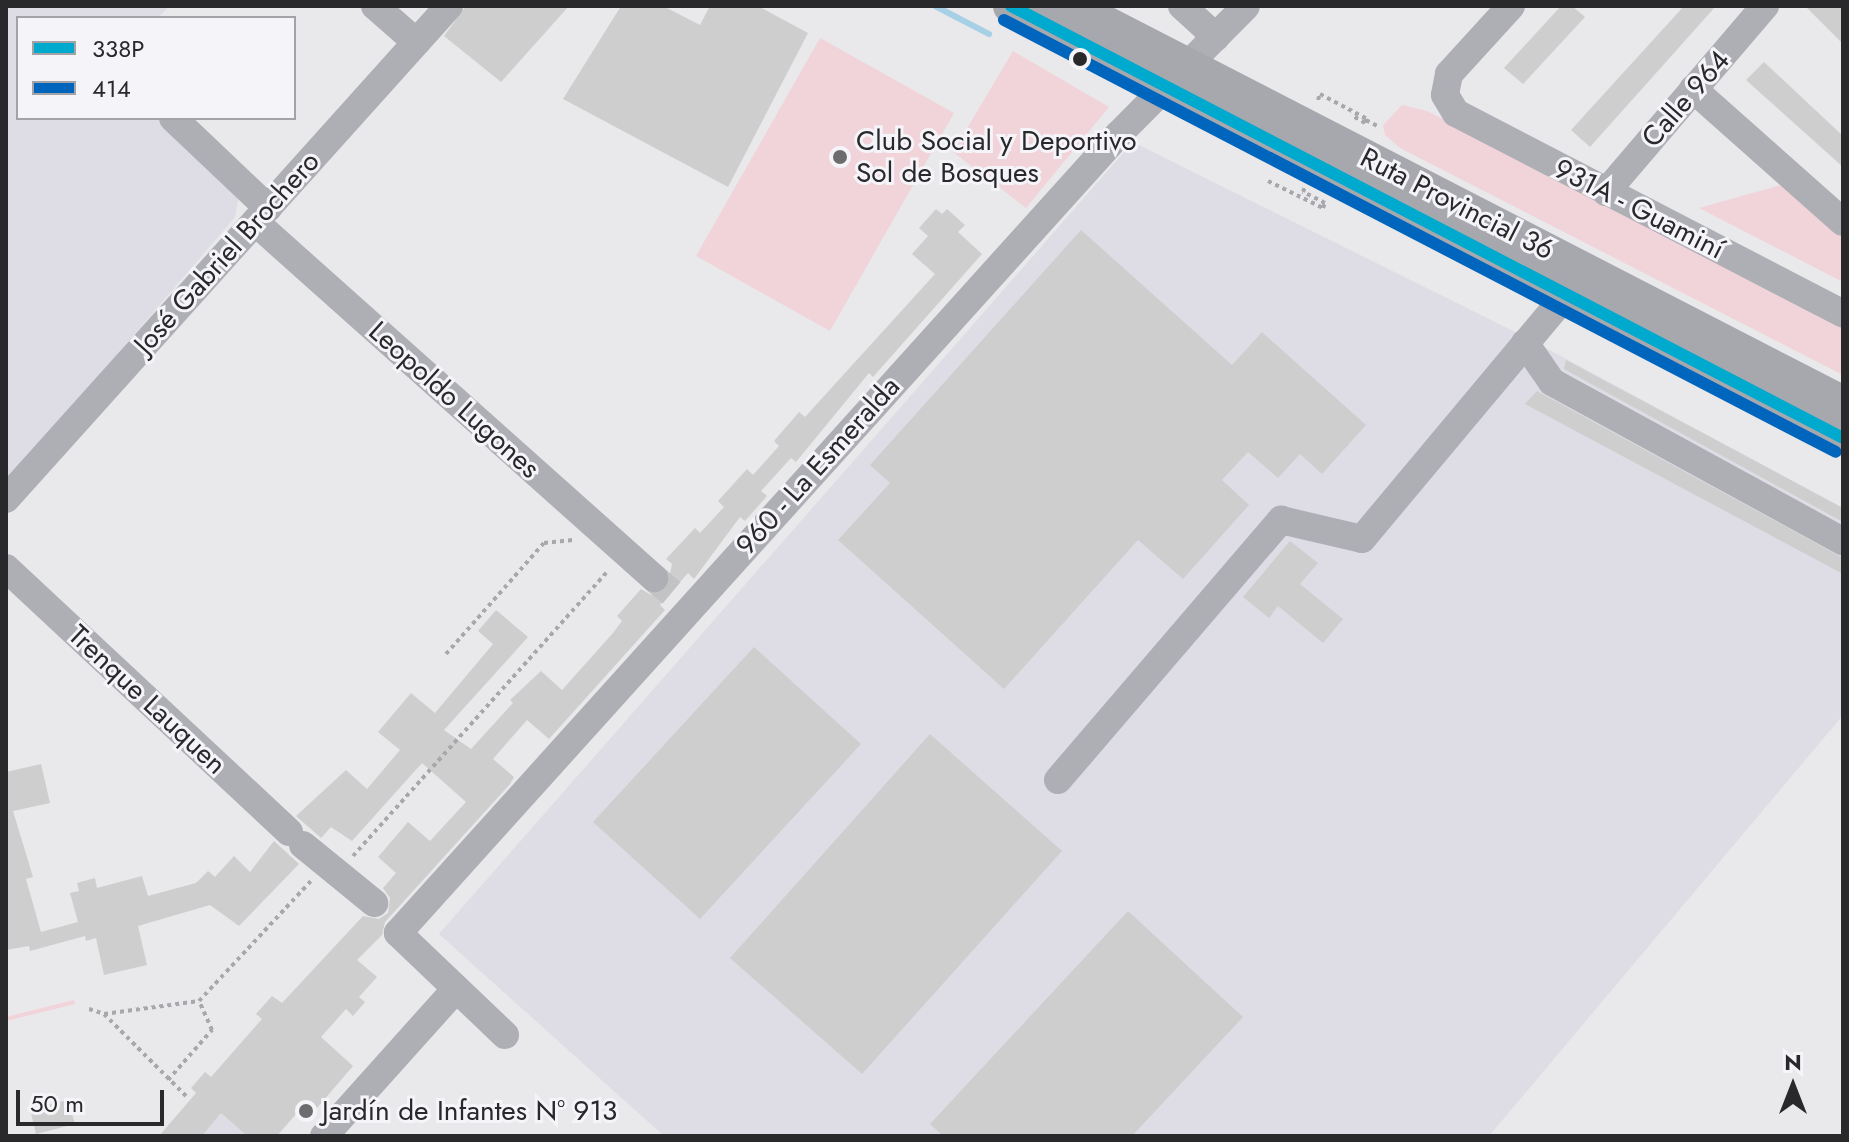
<!DOCTYPE html>
<html>
<head>
<meta charset="utf-8">
<style>
	body { margin:0 }
	#map { position:relative; width:1849px; height:1142px; overflow:hidden; background:#e9e8ea; font-family:Jost,sans-serif }
	div>[style] { position:absolute }
	[style*='--x'] { left:calc(var(--x)*1px); top:calc(var(--y)*1px); width:calc(var(--w)*1px); rotate:calc(var(--a)*1deg) }
	.built>* { inset:0; background:#dedce4 }
	.green>* { inset:0; background:#f1d4da }
	.stream>* { height:6px; margin:-3px; padding:0 3px; transform-origin:3px; border-radius:3px; background:#a6d0e5 }
	.building>* { inset:0; background:#cfcecf }
	.minor-tunnel>* { height:28px; margin-top:-14px; transform-origin:0; background:repeating-linear-gradient(90deg,#c3c2c4 0 28px,transparent 0 42px) }
	.path>* { height:4px; margin-top:-2px; transform-origin:0; background:repeating-linear-gradient(90deg,#a8a8ac 0 4px,transparent 0 8px) }
	.minor>* { height:28px; margin:-14px; padding:0 14px; transform-origin:14px; border-radius:14px; background:#adafb5 }
	.major>* { height:36px; margin:-18px; padding:0 18px; transform-origin:18px; border-radius:18px; background:#a6a8ae }
	.bus-1>* { height:12px; margin:-6px; padding:0 6px; transform-origin:6px; border-radius:6px; background:#00a9ce }
	.bus-2>* { height:12px; margin:-6px; padding:0 6px; transform-origin:6px; border-radius:6px; background:#0065bd }
	.dots>* { width:22px; height:22px; translate:-50% -50%; box-sizing:border-box; border:4px solid #f5f4f9; border-radius:50% }
	span { translate:-50% -50%; white-space:nowrap; text-align:center; line-height:1.15; -webkit-text-stroke:6px #f5f4f9; paint-order:stroke }
	.street-label { font-size:28px; color:#29282a }
	.poi-label { font-size:28px; color:#29282a }
	.left { translate:0 -50%; text-align:left }
	.frame { position:absolute; inset:0; border:8px solid #29282a; pointer-events:none }
	.legend { position:absolute; left:16px; top:16px; width:280px; height:104px; box-sizing:border-box; background:#f5f4f9; border:2px solid #a3a2a6; margin:0; padding:10px 14px; list-style:none; font-size:24px; color:#29282a }
	.legend li { display:flex; align-items:center; gap:16px; height:40px }
	.legend b { width:40px; border:2px solid #a3a2a6 }
	.north { position:absolute; left:1753px; top:1046px; width:80px; height:80px; -webkit-text-stroke:6px #f5f4f9; paint-order:stroke; rotate:0deg; font-size:22px; font-weight:700; line-height:32px; text-align:center; color:#29282a }
	.north::after { content:''; display:block; margin:auto; width:28px; height:36px; background:#29282a; clip-path:polygon(50% 0,100% 100%,50% 72%,0 100%) }
	.scale { position:absolute; left:16px; top:1090px; width:148px; height:36px; box-sizing:border-box; border:4px solid #29282a; border-top:0; padding-left:10px; font-size:24px; line-height:28px; white-space:nowrap; color:#29282a; -webkit-text-stroke:6px #f5f4f9; paint-order:stroke }
</style>
</head>
<body>
<div id="map">
	<div class="built">
		<i style="clip-path:polygon(6px 6px,169px 6px,158px 18px,18px 18px,18px 118px,158px 118px,239px 195px,235px 217px,6px 484px)"></i>
		<i style="clip-path:polygon(1133px 142px,1529px 339px,1843px 508px,1843px 715px,1489px 1136px,664px 1136px,439px 934px)"></i>
		<i style="clip-path:polygon(221px 1113px,247px 1136px,202px 1136px)"></i>
	</div>
	<div class="green">
		<i style="clip-path:polygon(820px 38px,954px 113px,830px 331px,696px 256px)"></i>
		<i style="clip-path:polygon(1013px 51px,1109px 107px,1026px 208px,953px 152px)"></i>
		<i style="clip-path:polygon(1402px 105px,1427px 111px,1603px 197px,1843px 321px,1843px 375px,1400px 148px,1385px 135px,1383px 125px)"></i>
		<i style="clip-path:polygon(1781px 185px,1843px 237px,1843px 282px,1699px 208px)"></i>
		<i style="clip-path:polygon(74px 1000px,75px 1004px,6px 1021px,6px 1017px)"></i>
	</div>
	<div class="stream">
		<i style="--x:935;--y:6;--w:61;--a:27.4"></i>
	</div>
	<div class="building">
		<i style="clip-path:polygon(466px 6px,569px 6px,501px 82px,444px 36px)"></i>
		<i style="clip-path:polygon(621px 6px,663px 6px,700px 25px,710px 6px,758px 6px,808px 33px,728px 187px,563px 99px)"></i>
		<i style="clip-path:polygon(1561px 6px,1572px 6px,1585px 17px,1523px 84px,1504px 68px)"></i>
		<i style="clip-path:polygon(1684px 6px,1716px 6px,1590px 147px,1571px 130px)"></i>
		<i style="clip-path:polygon(1805px 6px,1843px 6px,1843px 44px)"></i>
		<i style="clip-path:polygon(1764px 62px,1843px 136px,1843px 167px,1746px 80px)"></i>
		<i style="clip-path:polygon(936px 209px,942px 214px,947px 209px,965px 225px,958px 232px,982px 254px,873px 377px,869px 373px,796px 462px,791px 458px,761px 491px,767px 496px,745px 521px,740px 517px,694px 579px,688px 573px,660px 605px,665px 610px,549px 739px,527px 720px,493px 759px,514px 777px,510px 784px,385px 922px,382px 935px,357px 960px,377px 977px,359px 997px,365px 1002px,353px 1016px,346px 1009px,321px 1037px,353px 1066px,305px 1122px,296px 1114px,277px 1136px,247px 1136px,221px 1113px,202px 1136px,159px 1136px,196px 1093px,191px 1088px,205px 1072px,211px 1077px,262px 1019px,256px 1014px,272px 996px,282px 1003px,363px 916px,379px 919px,388px 913px,390px 898px,383px 888px,396px 873px,378px 857px,408px 822px,430px 841px,466px 802px,422px 763px,352px 841px,331px 827px,321px 838px,296px 816px,346px 770px,367px 789px,400px 750px,378px 732px,411px 693px,435px 713px,493px 644px,478px 631px,496px 610px,528px 637px,444px 730px,471px 749px,513px 703px,510px 700px,541px 671px,562px 690px,613px 633px,622px 621px,617px 616px,641px 589px,651px 595px,667px 589px,672px 564px,666px 559px,695px 528px,700px 533px,724px 507px,718px 501px,747px 469px,753px 475px,779px 446px,774px 441px,799px 412px,805px 417px,935px 274px,912px 254px,928px 236px,919px 228px)"></i>
		<i style="clip-path:polygon(1081px 230px,1232px 365px,1262px 332px,1366px 425px,1322px 474px,1300px 454px,1278px 478px,1248px 452px,1222px 480px,1249px 505px,1183px 579px,1138px 540px,1004px 689px,838px 540px,890px 483px,870px 465px)"></i>
		<i style="clip-path:polygon(1566px 360px,1843px 508px,1843px 522px,1564px 369px)"></i>
		<i style="clip-path:polygon(1537px 391px,1843px 558px,1843px 574px,1525px 404px)"></i>
		<i style="clip-path:polygon(1290px 541px,1318px 563px,1300px 584px,1343px 619px,1323px 643px,1278px 606px,1269px 618px,1243px 597px)"></i>
		<i style="clip-path:polygon(754px 647px,861px 744px,700px 919px,593px 822px)"></i>
		<i style="clip-path:polygon(930px 734px,1062px 851px,862px 1074px,730px 958px)"></i>
		<i style="clip-path:polygon(41px 764px,50px 803px,13px 811px,33px 877px,26px 879px,41px 932px,78px 922px,70px 893px,79px 891px,77px 883px,95px 878px,97px 888px,142px 876px,148px 896px,196px 883px,208px 871px,215px 877px,234px 856px,250px 872px,274px 841px,299px 864px,239px 926px,210px 905px,138px 926px,147px 965px,104px 975px,96px 938px,86px 941px,85px 936px,30px 951px,29px 946px,6px 950px,6px 772px)"></i>
		<i style="clip-path:polygon(1128px 911px,1243px 1017px,1132px 1136px,943px 1136px,930px 1124px)"></i>
		<i style="clip-path:polygon(68px 1100px,75px 1124px,36px 1134px,30px 1109px)"></i>
	</div>
	<div class="minor-tunnel">
		<i style="--x:654;--y:578;--w:23;--a:40"></i>
	</div>
	<div class="path">
		<i style="--x:1318;--y:100;--w:6;--a:-72"></i>
		<i style="--x:1320;--y:94;--w:53;--a:28"></i>
		<i style="--x:1367;--y:119;--w:4;--a:117"></i>
		<i style="--x:1365;--y:123;--w:16;--a:-150"></i>
		<i style="--x:1366;--y:120;--w:15;--a:28"></i>
		<i style="--x:1268;--y:181;--w:61;--a:26.1"></i>
		<i style="--x:1323;--y:208;--w:5;--a:-68"></i>
		<i style="--x:1325;--y:203;--w:25;--a:-153"></i>
		<i style="--x:1303;--y:192;--w:5;--a:-68"></i>
		<i style="--x:446;--y:654;--w:148;--a:-48.6"></i>
		<i style="--x:544;--y:543;--w:29;--a:-6"></i>
		<i style="--x:353;--y:856;--w:384;--a:-48.2"></i>
		<i style="--x:89;--y:1009;--w:16;--a:18"></i>
		<i style="--x:104;--y:1014;--w:116;--a:45"></i>
		<i style="--x:104;--y:1014;--w:96;--a:-7.8"></i>
		<i style="--x:199;--y:1001;--w:166;--a:-47"></i>
		<i style="--x:168;--y:1080;--w:67;--a:-48.7"></i>
		<i style="--x:212;--y:1030;--w:32;--a:-114"></i>
	</div>
	<div class="minor">
		<i style="--x:375;--y:6;--w:55;--a:41.3"></i>
		<i style="--x:1182;--y:6;--w:46;--a:42.4"></i>
		<i style="--x:1511;--y:6;--w:92;--a:132.4"></i>
		<i style="--x:1449;--y:74;--w:21;--a:101"></i>
		<i style="--x:1445;--y:95;--w:21;--a:59"></i>
		<i style="--x:1456;--y:113;--w:436;--a:27.4"></i>
		<i style="--x:1693;--y:89;--w:200;--a:41.6"></i>
		<i style="--x:173;--y:118;--w:131;--a:43.5"></i>
		<i style="--x:1606;--y:192;--w:245;--a:-49.5"></i>
		<i style="--x:255;--y:222;--w:535;--a:41.74"></i>
		<i style="--x:1525;--y:343;--w:47;--a:55.3"></i>
		<i style="--x:1552;--y:382;--w:332;--a:28.7"></i>
		<i style="--x:6;--y:499;--w:663;--a:-48.06"></i>
		<i style="--x:6;--y:568;--w:387;--a:43"></i>
		<i style="--x:1058;--y:780;--w:343;--a:-49.4"></i>
		<i style="--x:1281;--y:520;--w:83;--a:13.2"></i>
		<i style="--x:1362;--y:539;--w:315;--a:-50.1"></i>
		<i style="--x:303;--y:845;--w:92;--a:39.2"></i>
		<i style="--x:505;--y:1035;--w:148;--a:-136.4"></i>
		<i style="--x:398;--y:933;--w:1076;--a:-47.94"></i>
		<i style="--x:1119;--y:134;--w:180;--a:-45.2"></i>
		<i style="--x:324;--y:1136;--w:198;--a:-48.1"></i>
	</div>
	<div class="major">
		<i style="--x:1011;--y:6;--w:937;--a:27.44"></i>
		<i style="--x:1071;--y:6;--w:869;--a:27.27"></i>
	</div>
	<div class="bus-1">
		<i style="--x:1011;--y:6;--w:937;--a:27.44"></i>
	</div>
	<div class="bus-2">
		<i style="--x:1004;--y:20;--w:937;--a:27.44"></i>
	</div>
	<div class="dots">
		<i style="left:1080px;top:59px;background:#29282a"></i>
		<i style="left:840px;top:157px;background:#6c6b6d"></i>
		<i style="left:306px;top:1111px;background:#6c6b6d"></i>
	</div>
	<div class="street-label">
		<span style="left:1686px;top:99px;rotate:-49deg">Calle 964</span>
		<span style="left:1457px;top:204px;rotate:27deg">Ruta Provincial 36</span>
		<span style="left:1639px;top:209px;rotate:27deg">931A - Guaminí</span>
		<span style="left:227px;top:253px;rotate:-48deg">José Gabriel Brochero</span>
		<span style="left:454px;top:400px;rotate:42deg">Leopoldo Lugones</span>
		<span style="left:818px;top:466px;rotate:-48deg">960 - La Esmeralda</span>
		<span style="left:147px;top:700px;rotate:43deg">Trenque Lauquen</span>
	</div>
	<div class="poi-label">
		<span class="left" style="left:856px;top:157px">Club Social y Deportivo<br>Sol de Bosques</span>
		<span class="left" style="left:322px;top:1111px">Jardín de Infantes N° 913</span>
	</div>
	<div class="frame"></div>
	<ul class="legend">
	<li><b style="height:10px;background:#00a9ce"></b>338P</li>
	<li><b style="height:10px;background:#0065bd"></b>414</li>
	</ul>
	<div class="north">N</div>
	<div class="scale">50 m</div>
</div>
</body>
</html>
